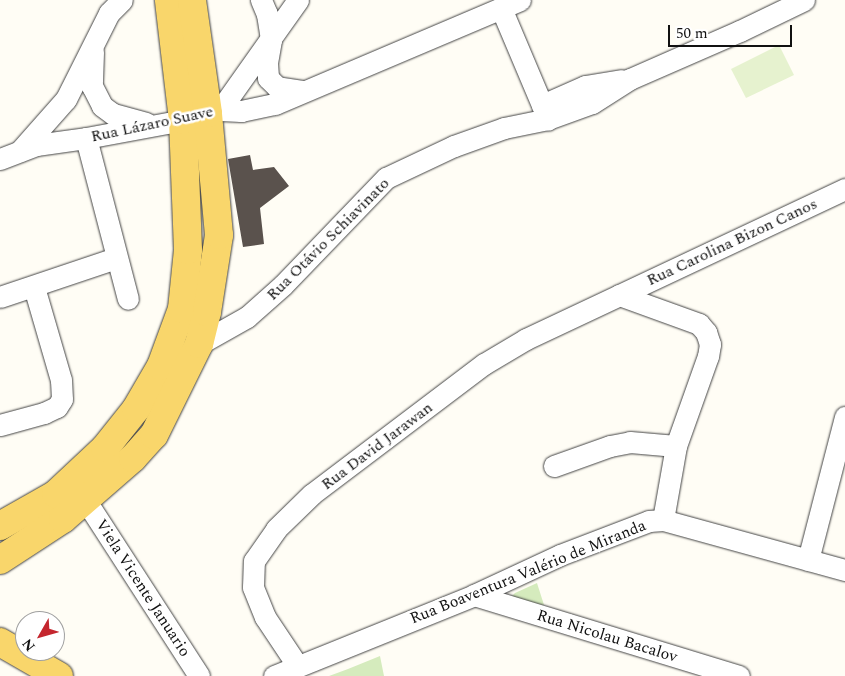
<!DOCTYPE html>
<html>
<head>
<meta charset="utf-8">
<style>
	body { margin:0 }
	#map { position:relative; width:845px; height:676px; overflow:hidden; background:#fffdf5; font-family:Spectral,serif }
	div>[style] { position:absolute }
	[style*='--x'] { left:calc(var(--x)*1px); top:calc(var(--y)*1px); width:calc(var(--w)*1px); rotate:calc(var(--a)*1deg) }
	.green>* { inset:0; background:#d5ebbd }
	.pitch>* { inset:0; background:#e6f2cf }
	.building>* { inset:0; background:#5a524d }
	.roads { filter:drop-shadow(0 0 1px #444) drop-shadow(0 0 1px #444) }
	.minor>* { height:21px; margin:-10.5px; padding:0 10.5px; transform-origin:10.5px; border-radius:10.5px; background:#fff }
	.major>* { height:28px; margin:-14px; padding:0 14px; transform-origin:14px; border-radius:14px; background:#f9d66b }
	span { translate:-50% -50%; white-space:nowrap; text-align:center; line-height:1.15; -webkit-text-stroke:5px #fff; paint-order:stroke }
	.street-label { font-size:16px; color:#111 }
	.north { position:absolute; left:15px; top:611px; width:50px; height:50px; box-sizing:border-box; background:#fff; border:1px solid #a0a0a0; border-radius:50%; rotate:232deg; font-size:14px; font-weight:700; line-height:20px; text-align:center; color:#111 }
	.north::after { content:''; display:block; margin:auto; width:18px; height:22px; background:#c4262e; clip-path:polygon(50% 0,100% 100%,50% 72%,0 100%) }
	.scale { position:absolute; left:668px; top:25px; width:124px; height:22px; box-sizing:border-box; border:2px solid #111; border-top:0; padding-left:6px; font-size:15px; line-height:18px; white-space:nowrap; color:#111; -webkit-text-stroke:4px #fff; paint-order:stroke }
</style>
</head>
<body>
<div id="map">
	<div class="green">
		<i style="clip-path:polygon(537px 583px,544px 605px,515px 600px,512px 596px,515px 593px)"></i>
		<i style="clip-path:polygon(380px 656px,384px 676px,329px 676px,348px 669px)"></i>
	</div>
	<div class="pitch">
		<i style="clip-path:polygon(779px 45px,794px 75px,746px 98px,731px 69px)"></i>
	</div>
	<div class="building">
		<i style="clip-path:polygon(250px 155px,253px 170px,274px 167px,289px 186px,260px 208px,264px 244px,243px 247px,228px 159px)"></i>
	</div>
	<div class="roads">
		<div class="minor">
			<i style="--x:261;--y:0;--w:15;--a:67"></i>
			<i style="--x:267;--y:14;--w:26;--a:81"></i>
			<i style="--x:271;--y:40;--w:23;--a:100"></i>
			<i style="--x:267;--y:63;--w:15;--a:86"></i>
			<i style="--x:268;--y:78;--w:13;--a:45"></i>
			<i style="--x:277;--y:87;--w:25;--a:9"></i>
			<i style="--x:501;--y:8;--w:121;--a:67.1"></i>
			<i style="--x:93;--y:52;--w:34;--a:92"></i>
			<i style="--x:92;--y:86;--w:22;--a:63"></i>
			<i style="--x:102;--y:106;--w:14;--a:36"></i>
			<i style="--x:113;--y:114;--w:34;--a:15"></i>
			<i style="--x:542;--y:105;--w:47;--a:-23.8"></i>
			<i style="--x:585;--y:86;--w:37;--a:-9"></i>
			<i style="--x:220;--y:110;--w:135;--a:-54.7"></i>
			<i style="--x:86;--y:138;--w:166;--a:75.4"></i>
			<i style="--x:20;--y:151;--w:69;--a:-48.5"></i>
			<i style="--x:66;--y:99;--w:96;--a:-63.4"></i>
			<i style="--x:109;--y:13;--w:18;--a:-45"></i>
			<i style="--x:0;--y:159;--w:39;--a:-21"></i>
			<i style="--x:36;--y:145;--w:50;--a:-8"></i>
			<i style="--x:86;--y:138;--w:99;--a:-10.5"></i>
			<i style="--x:183;--y:120;--w:38;--a:-15"></i>
			<i style="--x:220;--y:110;--w:21;--a:3"></i>
			<i style="--x:241;--y:111;--w:35;--a:-12"></i>
			<i style="--x:275;--y:104;--w:266;--a:-23"></i>
			<i style="--x:619;--y:295;--w:85;--a:19.9"></i>
			<i style="--x:699;--y:324;--w:11;--a:49"></i>
			<i style="--x:706;--y:332;--w:13;--a:72"></i>
			<i style="--x:710;--y:344;--w:12;--a:99"></i>
			<i style="--x:708;--y:356;--w:96;--a:109.6"></i>
			<i style="--x:676;--y:446;--w:75;--a:100"></i>
			<i style="--x:0;--y:297;--w:122;--a:-18.6"></i>
			<i style="--x:199;--y:344;--w:55;--a:-29.4"></i>
			<i style="--x:247;--y:317;--w:48;--a:-41.6"></i>
			<i style="--x:283;--y:285;--w:149;--a:-46.1"></i>
			<i style="--x:386;--y:178;--w:75;--a:-25.2"></i>
			<i style="--x:454;--y:146;--w:53;--a:-19.8"></i>
			<i style="--x:504;--y:128;--w:45;--a:-11.6"></i>
			<i style="--x:548;--y:119;--w:47;--a:-20"></i>
			<i style="--x:592;--y:103;--w:45;--a:-32.3"></i>
			<i style="--x:630;--y:79;--w:120;--a:-23.6"></i>
			<i style="--x:740;--y:31;--w:71;--a:-25.8"></i>
			<i style="--x:0;--y:425;--w:46;--a:-15.3"></i>
			<i style="--x:44;--y:413;--w:14;--a:-25"></i>
			<i style="--x:57;--y:407;--w:9;--a:-58"></i>
			<i style="--x:62;--y:399;--w:19;--a:-93"></i>
			<i style="--x:61;--y:380;--w:97;--a:-106.2"></i>
			<i style="--x:554;--y:466;--w:59;--a:-19.7"></i>
			<i style="--x:610;--y:446;--w:20;--a:-11"></i>
			<i style="--x:630;--y:442;--w:46;--a:5"></i>
			<i style="--x:86;--y:501;--w:208;--a:57.1"></i>
			<i style="--x:808;--y:560;--w:148;--a:-75.5"></i>
			<i style="--x:474;--y:595;--w:277;--a:17"></i>
			<i style="--x:297;--y:665;--w:58;--a:-123.7"></i>
			<i style="--x:265;--y:617;--w:32;--a:-112"></i>
			<i style="--x:253;--y:587;--w:26;--a:-88"></i>
			<i style="--x:254;--y:561;--w:39;--a:-55"></i>
			<i style="--x:276;--y:529;--w:50;--a:-44.2"></i>
			<i style="--x:312;--y:494;--w:216;--a:-37.1"></i>
			<i style="--x:484;--y:364;--w:49;--a:-30.8"></i>
			<i style="--x:526;--y:339;--w:353;--a:-25.2"></i>
			<i style="--x:274;--y:676;--w:216;--a:-22"></i>
			<i style="--x:474;--y:595;--w:95;--a:-24.9"></i>
			<i style="--x:560;--y:555;--w:95;--a:-20.9"></i>
			<i style="--x:649;--y:521;--w:14;--a:-4"></i>
			<i style="--x:663;--y:520;--w:189;--a:15.4"></i>
		</div>
		<div class="major">
			<i style="--x:0;--y:526;--w:64;--a:-29.7"></i>
			<i style="--x:56;--y:494;--w:67;--a:-43.2"></i>
			<i style="--x:105;--y:448;--w:50;--a:-51.5"></i>
			<i style="--x:136;--y:409;--w:50;--a:-59.8"></i>
			<i style="--x:161;--y:366;--w:61;--a:-69.8"></i>
			<i style="--x:182;--y:309;--w:59;--a:-84.2"></i>
			<i style="--x:188;--y:250;--w:130;--a:-92.2"></i>
			<i style="--x:183;--y:120;--w:121;--a:-96.7"></i>
			<i style="--x:0;--y:560;--w:75;--a:-33.1"></i>
			<i style="--x:63;--y:519;--w:93;--a:-41.1"></i>
			<i style="--x:133;--y:458;--w:31;--a:-48"></i>
			<i style="--x:154;--y:435;--w:102;--a:-63.7"></i>
			<i style="--x:199;--y:344;--w:33;--a:-76"></i>
			<i style="--x:207;--y:312;--w:78;--a:-81.1"></i>
			<i style="--x:219;--y:235;--w:122;--a:-95.2"></i>
			<i style="--x:208;--y:113;--w:114;--a:-98.1"></i>
			<i style="--x:0;--y:642;--w:68;--a:30"></i>
		</div>
	</div>
	<div class="street-label">
		<span style="left:152px;top:124px;rotate:-12deg">Rua Lázaro Suave</span>
		<span style="left:328px;top:239px;rotate:-45deg">Rua Otávio Schiavinato</span>
		<span style="left:732px;top:242px;rotate:-25deg">Rua Carolina Bizon Canos</span>
		<span style="left:377px;top:446px;rotate:-37deg">Rua David Jarawan</span>
		<span style="left:528px;top:572px;rotate:-22deg">Rua Boaventura Valério de Miranda</span>
		<span style="left:143px;top:588px;rotate:57deg">Viela Vicente Januario</span>
		<span style="left:607px;top:636px;rotate:17deg">Rua Nicolau Bacalov</span>
	</div>
	<div class="north">N</div>
	<div class="scale">50 m</div>
</div>
</body>
</html>
